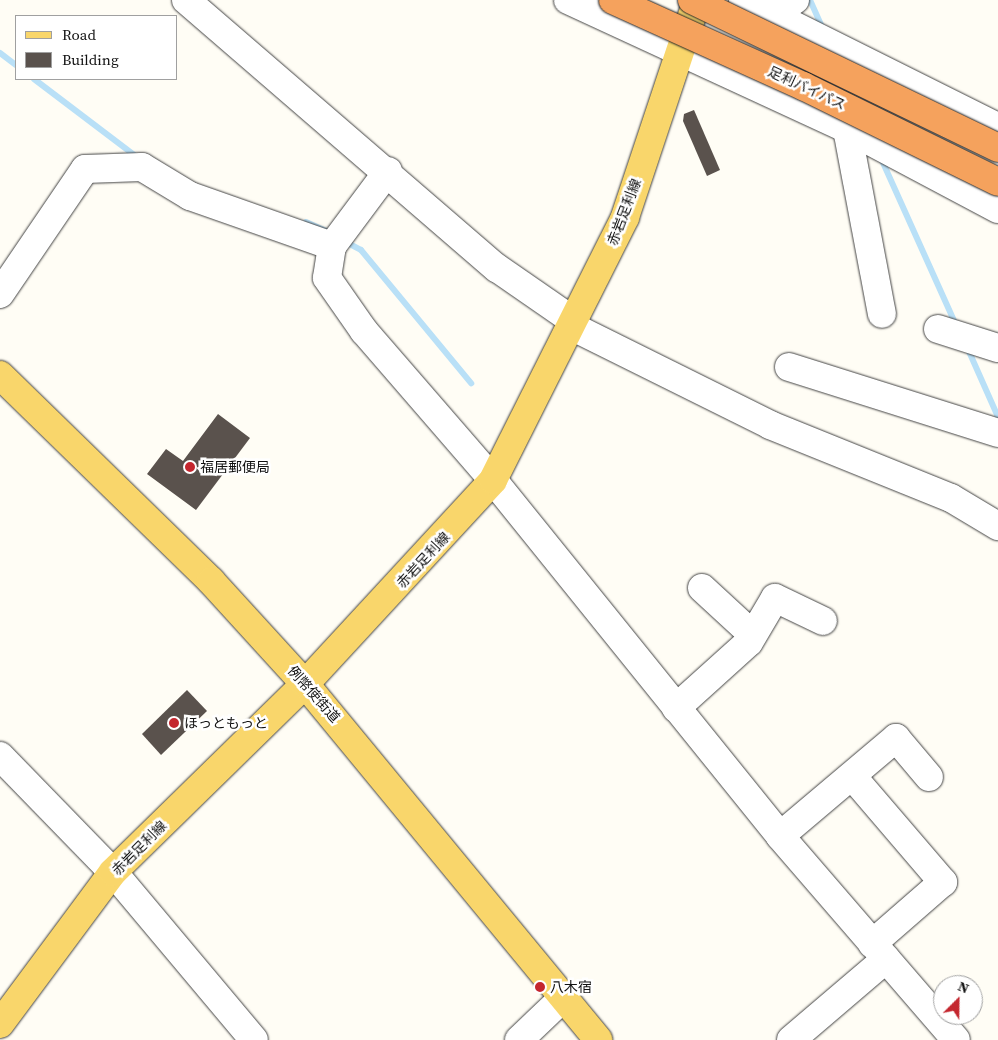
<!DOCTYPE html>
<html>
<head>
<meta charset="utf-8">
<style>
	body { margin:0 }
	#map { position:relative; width:998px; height:1040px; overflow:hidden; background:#fffdf5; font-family:"Source Serif 4","Noto Sans JP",serif }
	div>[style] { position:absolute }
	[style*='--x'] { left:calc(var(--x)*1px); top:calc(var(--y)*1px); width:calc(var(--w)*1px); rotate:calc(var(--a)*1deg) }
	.stream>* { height:6px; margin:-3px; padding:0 3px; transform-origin:3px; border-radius:3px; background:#b9e0f7 }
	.building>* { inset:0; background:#5a524d }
	.roads { filter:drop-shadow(0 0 1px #444) drop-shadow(0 0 1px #444) }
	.minor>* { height:28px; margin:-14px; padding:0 14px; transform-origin:14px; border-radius:14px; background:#fff }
	.major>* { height:28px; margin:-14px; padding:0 14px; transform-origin:14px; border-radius:14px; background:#f9d66b }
	.bridges { filter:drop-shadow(0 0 1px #222) drop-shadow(0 0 1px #222) }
	.highway-bridge>* { height:28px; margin:-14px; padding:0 14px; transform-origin:14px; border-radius:14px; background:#f5a25d }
	.dots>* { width:14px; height:14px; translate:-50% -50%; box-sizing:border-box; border:2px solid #fff; border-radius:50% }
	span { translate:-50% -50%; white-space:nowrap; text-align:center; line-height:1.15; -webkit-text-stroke:5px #fff; paint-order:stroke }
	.street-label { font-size:14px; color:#111 }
	.poi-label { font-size:14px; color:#111 }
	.left { translate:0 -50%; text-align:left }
	.legend { position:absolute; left:15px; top:15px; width:162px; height:65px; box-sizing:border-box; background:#fff; border:1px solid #a0a0a0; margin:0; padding:6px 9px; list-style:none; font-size:15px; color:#111 }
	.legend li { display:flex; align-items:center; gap:10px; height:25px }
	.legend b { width:25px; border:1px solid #a0a0a0 }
	.north { position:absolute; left:933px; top:975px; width:50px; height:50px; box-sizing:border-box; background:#fff; border:1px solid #a0a0a0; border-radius:50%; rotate:23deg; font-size:14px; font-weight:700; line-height:20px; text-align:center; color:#111 }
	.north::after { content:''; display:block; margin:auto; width:18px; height:22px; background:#c4262e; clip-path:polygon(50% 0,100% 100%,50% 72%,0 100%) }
</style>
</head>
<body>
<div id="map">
	<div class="stream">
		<i style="--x:810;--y:0;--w:34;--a:66"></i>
		<i style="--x:0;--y:53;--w:20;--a:37"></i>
		<i style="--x:34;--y:79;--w:131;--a:37.2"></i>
		<i style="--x:880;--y:156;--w:188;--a:65.8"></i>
		<i style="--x:306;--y:222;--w:22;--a:24"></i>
		<i style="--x:344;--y:241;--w:19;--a:28"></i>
		<i style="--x:361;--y:250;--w:173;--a:50.4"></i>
		<i style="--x:967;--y:347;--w:77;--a:66.1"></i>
	</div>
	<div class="building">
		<i style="clip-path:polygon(694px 110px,720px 170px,707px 176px,683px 121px,684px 114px)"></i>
		<i style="clip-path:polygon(218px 414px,250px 438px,196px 510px,147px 474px,166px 449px,183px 461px)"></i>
		<i style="clip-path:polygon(187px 690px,207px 711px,161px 755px,142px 734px)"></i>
	</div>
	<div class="roads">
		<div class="minor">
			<i style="--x:186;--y:0;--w:411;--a:40.8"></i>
			<i style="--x:497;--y:268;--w:95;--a:34.7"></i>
			<i style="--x:568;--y:0;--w:307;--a:24.8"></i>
			<i style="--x:847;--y:129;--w:171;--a:27.9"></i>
			<i style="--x:743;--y:0;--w:285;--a:26.5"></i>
			<i style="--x:774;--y:15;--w:26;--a:-36"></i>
			<i style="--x:847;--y:129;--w:188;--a:79.3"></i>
			<i style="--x:388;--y:171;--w:94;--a:126.7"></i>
			<i style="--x:332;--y:246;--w:32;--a:99"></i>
			<i style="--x:327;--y:278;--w:65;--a:55.1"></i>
			<i style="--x:364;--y:331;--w:197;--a:49.1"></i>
			<i style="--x:493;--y:480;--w:457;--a:51.1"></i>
			<i style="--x:780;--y:836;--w:269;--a:49.2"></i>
			<i style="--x:0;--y:294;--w:151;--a:-55.8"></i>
			<i style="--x:85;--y:169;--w:57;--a:-2"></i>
			<i style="--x:142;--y:167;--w:56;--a:31.1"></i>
			<i style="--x:190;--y:196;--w:151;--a:19.4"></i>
			<i style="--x:573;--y:327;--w:220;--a:26.4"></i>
			<i style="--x:770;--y:425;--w:195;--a:22"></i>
			<i style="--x:951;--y:498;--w:55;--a:30.8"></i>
			<i style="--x:938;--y:329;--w:63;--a:17.6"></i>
			<i style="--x:789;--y:367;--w:219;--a:17.5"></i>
			<i style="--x:702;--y:588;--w:69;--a:42.7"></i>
			<i style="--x:676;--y:708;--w:98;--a:-42.1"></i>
			<i style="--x:749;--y:642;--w:51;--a:-59.4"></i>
			<i style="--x:775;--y:598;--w:53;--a:25.6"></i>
			<i style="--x:0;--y:756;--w:162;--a:45.8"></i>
			<i style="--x:113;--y:872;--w:219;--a:50"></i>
			<i style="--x:852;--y:776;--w:140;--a:49.4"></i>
			<i style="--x:943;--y:882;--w:94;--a:138.9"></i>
			<i style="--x:780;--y:836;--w:152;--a:-40.2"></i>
			<i style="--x:896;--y:738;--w:51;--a:49.8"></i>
			<i style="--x:519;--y:1040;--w:64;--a:-43.7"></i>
			<i style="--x:791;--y:1040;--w:125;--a:-40.5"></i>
		</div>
		<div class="major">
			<i style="--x:0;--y:375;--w:295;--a:44.3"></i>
			<i style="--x:211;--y:581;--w:139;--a:47.6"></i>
			<i style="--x:305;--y:684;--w:461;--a:50.5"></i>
			<i style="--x:0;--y:1024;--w:189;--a:-53.4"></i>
			<i style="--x:113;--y:872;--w:269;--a:-44.4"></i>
			<i style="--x:305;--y:684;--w:277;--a:-47.3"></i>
			<i style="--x:493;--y:480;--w:294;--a:-63.3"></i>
			<i style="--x:625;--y:217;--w:229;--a:-71.6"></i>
		</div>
	</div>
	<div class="bridges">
		<div class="highway-bridge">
			<i style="--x:613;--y:0;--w:209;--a:24.4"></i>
			<i style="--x:803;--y:86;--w:217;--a:26.2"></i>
			<i style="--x:692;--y:0;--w:340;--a:25.8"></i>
		</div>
	</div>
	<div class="dots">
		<i style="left:190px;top:467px;background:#c4262e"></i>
		<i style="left:174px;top:723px;background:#c4262e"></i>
		<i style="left:540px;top:987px;background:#c4262e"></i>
	</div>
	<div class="street-label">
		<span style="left:807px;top:88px;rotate:25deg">足利バイパス</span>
		<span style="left:624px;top:212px;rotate:-69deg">赤岩足利線</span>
		<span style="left:423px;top:560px;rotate:-47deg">赤岩足利線</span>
		<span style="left:314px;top:694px;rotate:48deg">例幣使街道</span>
		<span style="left:139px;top:848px;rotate:-45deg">赤岩足利線</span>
	</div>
	<div class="poi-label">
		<span class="left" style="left:200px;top:467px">福居郵便局</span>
		<span class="left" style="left:184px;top:723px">ほっともっと</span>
		<span class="left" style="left:550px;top:987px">八木宿</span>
	</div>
	<ul class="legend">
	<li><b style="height:6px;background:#f9d66b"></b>Road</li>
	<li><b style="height:14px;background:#5a524d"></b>Building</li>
	</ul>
	<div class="north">N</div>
</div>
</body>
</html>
